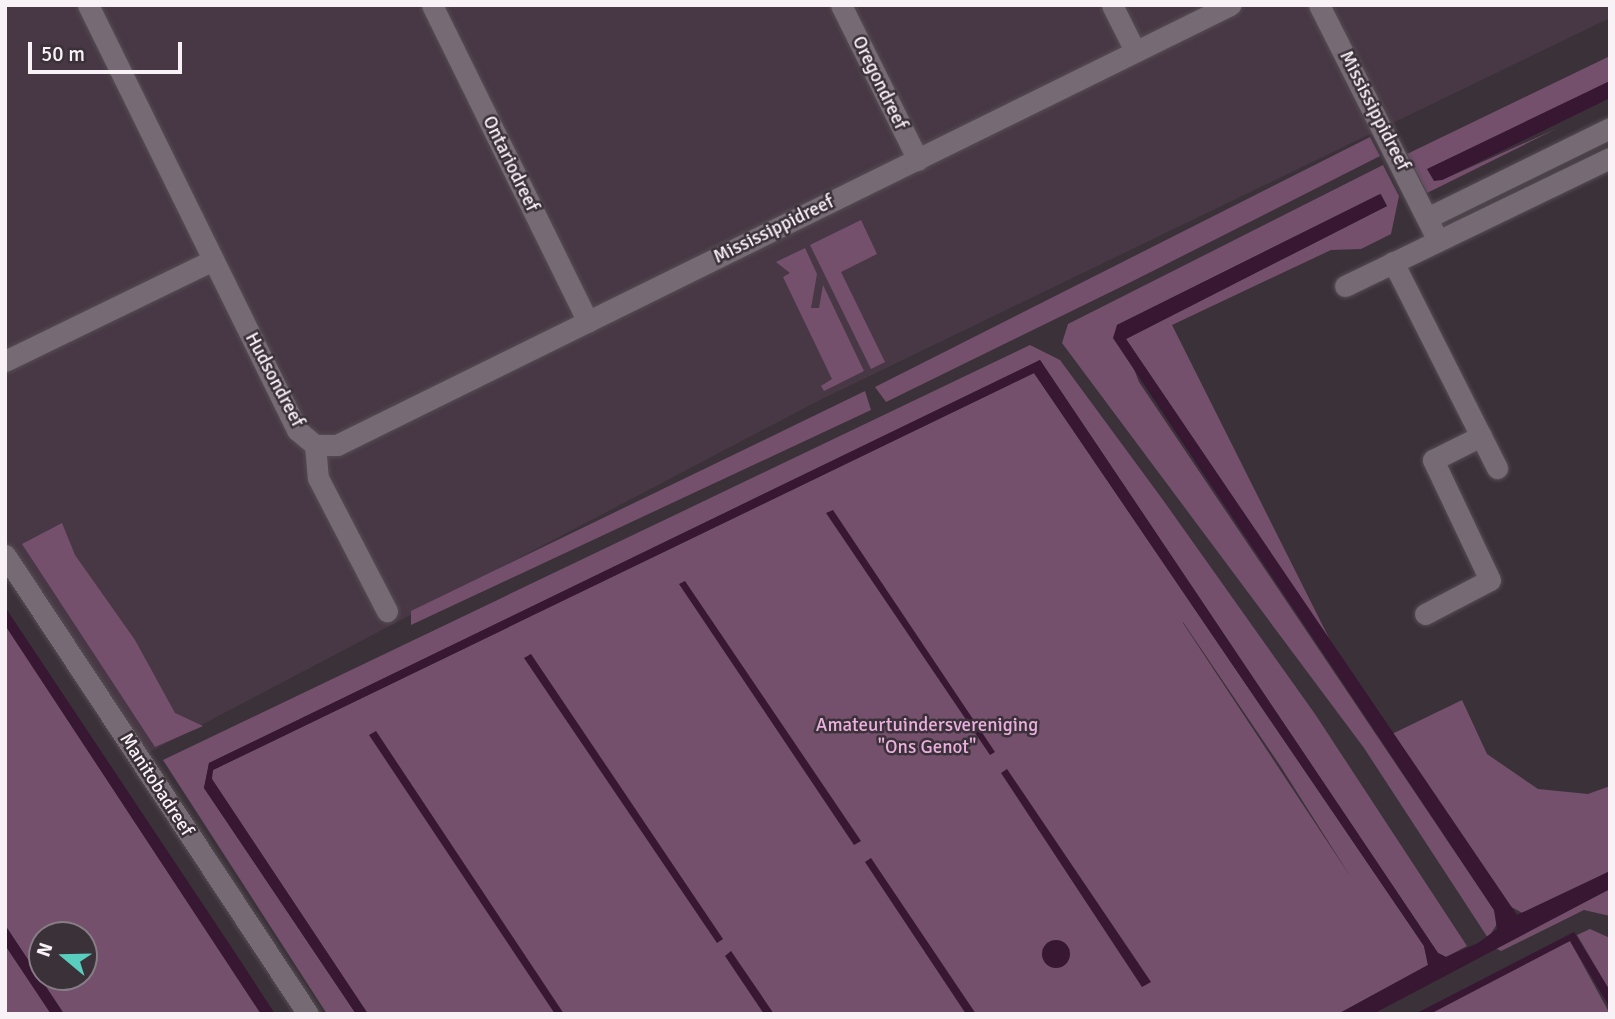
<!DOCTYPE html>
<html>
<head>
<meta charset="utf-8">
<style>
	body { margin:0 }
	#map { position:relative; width:1615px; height:1019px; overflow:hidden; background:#3b3139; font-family:Signika,sans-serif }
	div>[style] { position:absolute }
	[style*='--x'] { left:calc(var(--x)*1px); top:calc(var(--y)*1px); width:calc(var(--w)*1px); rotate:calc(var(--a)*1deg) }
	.built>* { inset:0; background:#483845 }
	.green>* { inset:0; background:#74506d }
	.water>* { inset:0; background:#371732 }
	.round { border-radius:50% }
	.roads { filter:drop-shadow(0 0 2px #554d53) drop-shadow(0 0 2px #554d53) }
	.minor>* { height:21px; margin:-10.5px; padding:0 10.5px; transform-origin:10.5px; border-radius:10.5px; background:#766b74 }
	span { translate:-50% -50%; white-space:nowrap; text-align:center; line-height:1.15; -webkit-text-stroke:5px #3b3139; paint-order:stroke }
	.street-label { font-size:19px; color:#f8f1f6 }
	.park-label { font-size:19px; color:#ebaedf }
	.frame { position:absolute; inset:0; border:7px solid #f8f1f6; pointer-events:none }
	.north { position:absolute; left:28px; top:921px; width:70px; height:70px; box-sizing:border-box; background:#3b3139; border:2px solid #877e85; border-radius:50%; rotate:289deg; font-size:19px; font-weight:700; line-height:28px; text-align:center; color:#f8f1f6 }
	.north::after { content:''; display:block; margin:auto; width:24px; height:32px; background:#59cebe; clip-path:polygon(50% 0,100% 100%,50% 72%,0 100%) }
	.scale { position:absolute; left:28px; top:42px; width:154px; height:32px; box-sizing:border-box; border:4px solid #f8f1f6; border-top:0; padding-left:9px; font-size:21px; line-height:24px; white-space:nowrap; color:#f8f1f6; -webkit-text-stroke:5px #3b3139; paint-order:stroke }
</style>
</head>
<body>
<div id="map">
	<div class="built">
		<i style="clip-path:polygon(5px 5px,1610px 5px,1610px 18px,818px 401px,142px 756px,5px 549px)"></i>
	</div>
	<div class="green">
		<i style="clip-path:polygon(1610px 56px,1610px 81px,1428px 169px,1442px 180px,1558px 128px,1427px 193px,1407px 154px)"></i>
		<i style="clip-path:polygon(1370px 137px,1380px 156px,1131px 282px,886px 402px,875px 387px)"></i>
		<i style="clip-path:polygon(1383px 165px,1399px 196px,1391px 234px,1361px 249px,1331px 250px,1172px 325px,1333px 646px,1126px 339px,1387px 206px,1381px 194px,1117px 325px,1139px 382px,1494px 910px,1499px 921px,1488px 938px,1364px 748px,1062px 343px,1068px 324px)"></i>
		<i style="clip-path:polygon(861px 220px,877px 254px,841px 272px,885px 362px,871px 369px,810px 245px)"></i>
		<i style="clip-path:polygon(805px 248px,817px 274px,811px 308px,819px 308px,823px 285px,864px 371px,824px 391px,821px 386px,832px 379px,783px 277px,790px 273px,776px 262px)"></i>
		<i style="clip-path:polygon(1030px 345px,1060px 360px,1163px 500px,1315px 714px,1467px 946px,1446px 957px,1438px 953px,1040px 360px,209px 763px,204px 788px,356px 1014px,327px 1014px,163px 760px)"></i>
		<i style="clip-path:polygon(evenodd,1034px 373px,1424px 946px,1428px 965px,1338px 1014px,368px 1014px,211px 778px,213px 770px,1034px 373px,1183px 622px,1281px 767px,1352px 879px,1183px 623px,1183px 622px)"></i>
		<i style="clip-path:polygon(865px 391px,871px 410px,411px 625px,411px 611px)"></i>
		<i style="clip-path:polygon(62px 523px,75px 555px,135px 640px,175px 713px,203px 726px,155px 747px,22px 544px)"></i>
		<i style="clip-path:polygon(evenodd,5px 625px,261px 1014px,64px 1014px,5px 925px,5px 625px,42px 935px,84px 935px,84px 977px,42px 977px,42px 935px)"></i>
		<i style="clip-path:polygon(1462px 700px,1487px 754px,1538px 789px,1588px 794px,1610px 786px,1610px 871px,1526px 915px,1508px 905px,1392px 734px)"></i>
		<i style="clip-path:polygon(1610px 889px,1610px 916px,1584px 910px,1501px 951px,1495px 948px)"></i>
		<i style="clip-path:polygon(1590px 929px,1610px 938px,1610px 991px,1577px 935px)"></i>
		<i style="clip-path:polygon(1570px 941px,1610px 1014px,1430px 1014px,1554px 947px)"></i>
		<i style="clip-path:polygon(5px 945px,51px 1014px,5px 1014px)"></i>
	</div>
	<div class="water">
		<i style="clip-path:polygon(1610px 81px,1610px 98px,1442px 180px,1434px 181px,1427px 169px)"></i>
		<i style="clip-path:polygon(1380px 194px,1387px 206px,1126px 339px,1517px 915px,1610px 871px,1610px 889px,1373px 1014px,1338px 1014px,1428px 965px,1424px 946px,1034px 373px,213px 770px,212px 779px,368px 1014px,356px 1014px,204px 788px,209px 763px,1040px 360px,1438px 953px,1446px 957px,1478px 943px,1497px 929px,1494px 910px,1113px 338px,1117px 325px)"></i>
		<i style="clip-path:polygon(833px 510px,995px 752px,990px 755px,826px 513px)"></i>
		<i style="clip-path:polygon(685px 581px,861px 841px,854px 845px,679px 584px)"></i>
		<i style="clip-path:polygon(5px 607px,234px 951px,275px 1014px,261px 1014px,5px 625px)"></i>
		<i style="clip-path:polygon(531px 654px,723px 939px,717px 943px,524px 658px)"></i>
		<i style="clip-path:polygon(376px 731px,564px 1014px,555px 1014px,369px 735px)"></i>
		<i style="clip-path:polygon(1007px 769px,1151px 982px,1142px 987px,1001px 773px)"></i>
		<i style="clip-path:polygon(871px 858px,976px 1014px,966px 1014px,865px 862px)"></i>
		<i style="clip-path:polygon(5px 925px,64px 1014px,51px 1014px,5px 945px)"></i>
		<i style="clip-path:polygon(1574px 932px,1610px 991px,1610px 1008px,1570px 941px,1430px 1014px,1415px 1014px)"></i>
		<i class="round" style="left:1042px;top:940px;width:28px;height:28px"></i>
		<i style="clip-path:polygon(731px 951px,774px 1014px,764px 1014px,725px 956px)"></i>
	</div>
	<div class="roads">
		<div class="minor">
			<i style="--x:88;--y:5;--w:474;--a:63.8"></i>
			<i style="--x:297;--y:430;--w:23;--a:40"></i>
			<i style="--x:315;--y:445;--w:33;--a:85"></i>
			<i style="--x:318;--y:478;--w:150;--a:62.6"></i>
			<i style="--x:432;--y:5;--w:353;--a:63.8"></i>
			<i style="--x:841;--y:5;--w:173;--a:63.6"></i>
			<i style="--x:1112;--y:5;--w:51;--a:63.4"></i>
			<i style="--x:1319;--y:5;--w:262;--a:63.2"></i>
			<i style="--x:1427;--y:218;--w:204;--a:-26.2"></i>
			<i style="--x:1393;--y:262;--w:231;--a:63.2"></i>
			<i style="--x:1345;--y:286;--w:294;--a:-25.8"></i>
			<i style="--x:5;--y:361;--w:231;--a:-25.9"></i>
			<i style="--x:315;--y:445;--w:22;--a:0"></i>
			<i style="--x:337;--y:445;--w:996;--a:-26.23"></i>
			<i style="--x:5;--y:555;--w:550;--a:56.57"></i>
			<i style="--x:1425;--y:614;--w:73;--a:-27.6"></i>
			<i style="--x:1490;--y:580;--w:133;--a:-115.4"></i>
			<i style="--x:1433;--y:460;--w:54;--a:-26.6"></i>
		</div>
	</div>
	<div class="street-label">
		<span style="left:879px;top:83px;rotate:64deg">Oregondreef</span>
		<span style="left:1374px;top:111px;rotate:63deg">Mississippidreef</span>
		<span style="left:510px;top:164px;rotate:64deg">Ontariodreef</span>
		<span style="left:774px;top:230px;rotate:-26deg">Mississippidreef</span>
		<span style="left:274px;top:380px;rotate:62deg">Hudsondreef</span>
		<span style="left:156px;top:785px;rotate:57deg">Manitobadreef</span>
	</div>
	<div class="park-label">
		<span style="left:927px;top:737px">Amateurtuindersvereniging<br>"Ons Genot"</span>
	</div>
	<div class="frame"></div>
	<div class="north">N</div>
	<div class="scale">50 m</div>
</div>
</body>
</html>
